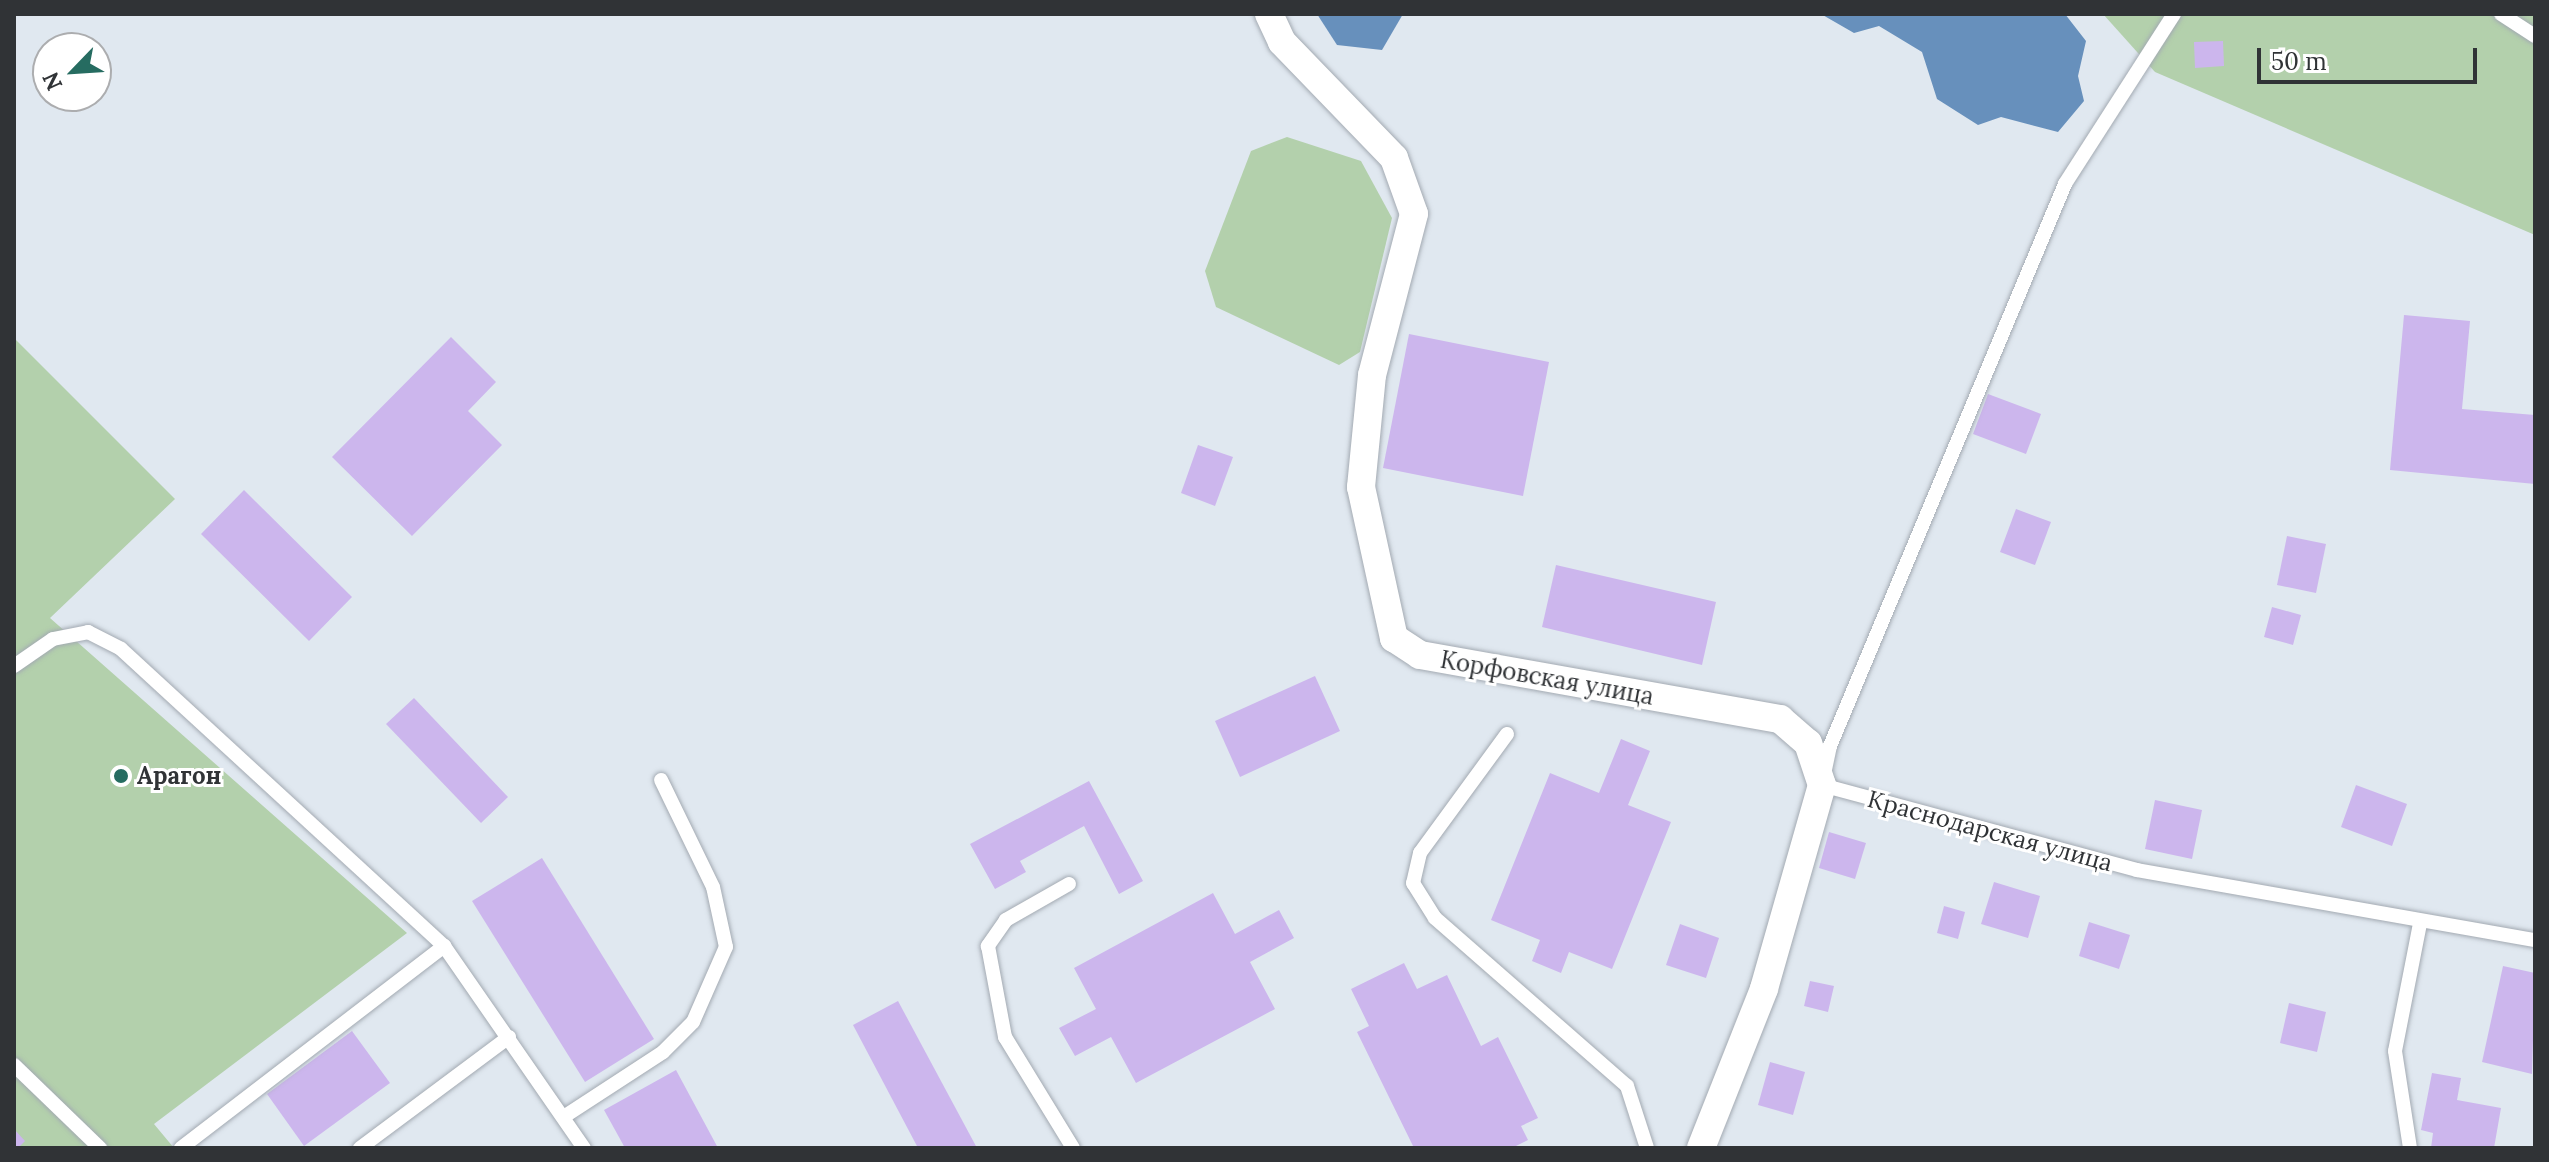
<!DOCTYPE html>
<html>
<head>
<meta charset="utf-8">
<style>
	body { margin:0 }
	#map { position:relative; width:2549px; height:1162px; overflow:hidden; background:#e0e8f0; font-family:Lora,serif }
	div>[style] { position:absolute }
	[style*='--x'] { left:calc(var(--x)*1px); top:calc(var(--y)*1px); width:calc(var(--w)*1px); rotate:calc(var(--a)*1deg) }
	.green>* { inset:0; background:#b3d0ac }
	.water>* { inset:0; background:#6790bc }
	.building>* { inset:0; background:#ccb6ed }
	.roads { filter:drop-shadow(0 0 2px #a3aab2) drop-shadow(0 0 2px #a3aab2) }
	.lane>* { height:14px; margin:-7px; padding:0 7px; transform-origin:7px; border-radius:7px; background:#fff }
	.street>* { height:28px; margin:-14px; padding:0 14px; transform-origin:14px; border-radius:14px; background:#fff }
	.dots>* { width:22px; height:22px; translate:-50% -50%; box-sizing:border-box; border:4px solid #fff; border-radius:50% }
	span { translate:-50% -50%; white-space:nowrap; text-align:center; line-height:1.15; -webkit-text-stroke:6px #fff; paint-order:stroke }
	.street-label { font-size:24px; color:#303336 }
	.poi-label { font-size:24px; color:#303336; font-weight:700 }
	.left { translate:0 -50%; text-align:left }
	.frame { position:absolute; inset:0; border:16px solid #303336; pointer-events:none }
	.north { position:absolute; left:32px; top:32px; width:80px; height:80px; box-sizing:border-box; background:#fff; border:2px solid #acadaf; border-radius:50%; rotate:245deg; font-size:22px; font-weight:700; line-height:32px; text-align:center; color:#303336 }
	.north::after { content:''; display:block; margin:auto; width:28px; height:36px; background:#266c61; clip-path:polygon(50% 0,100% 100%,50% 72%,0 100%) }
	.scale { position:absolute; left:2257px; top:48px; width:220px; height:36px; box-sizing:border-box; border:4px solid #303336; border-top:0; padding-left:10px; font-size:24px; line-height:28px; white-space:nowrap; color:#303336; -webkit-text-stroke:6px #fff; paint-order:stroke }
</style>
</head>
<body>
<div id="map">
	<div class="green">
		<i style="clip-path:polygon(2103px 14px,2535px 14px,2535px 235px,2155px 72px)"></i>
		<i style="clip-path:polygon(1287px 137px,1361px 161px,1392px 218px,1360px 352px,1339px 365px,1216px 307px,1205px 271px,1251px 151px)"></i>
		<i style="clip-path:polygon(14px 338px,175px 499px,50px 618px,407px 933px,154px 1124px,174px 1148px,14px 1148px)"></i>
	</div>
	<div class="water">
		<i style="clip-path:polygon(1317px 14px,1403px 14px,1382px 50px,1337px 45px)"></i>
		<i style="clip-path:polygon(1821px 14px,2065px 14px,2086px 41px,2078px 76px,2084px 101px,2058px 132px,2001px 117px,1978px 125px,1937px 99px,1922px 52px,1879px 26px,1854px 33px)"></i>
	</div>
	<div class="building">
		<i style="clip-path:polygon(2223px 41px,2224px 66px,2195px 68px,2194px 42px)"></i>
		<i style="clip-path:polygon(2404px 315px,2470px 321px,2462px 409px,2535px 415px,2535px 484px,2390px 470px)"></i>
		<i style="clip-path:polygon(1409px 334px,1549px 362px,1523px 496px,1383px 468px)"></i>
		<i style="clip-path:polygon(451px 337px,496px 382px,468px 411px,502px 445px,412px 536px,332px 457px)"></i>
		<i style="clip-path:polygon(1988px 394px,2041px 414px,2026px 454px,1973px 434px)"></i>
		<i style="clip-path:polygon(1198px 445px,1233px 457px,1215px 506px,1181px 493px)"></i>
		<i style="clip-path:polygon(244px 490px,352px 597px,309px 641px,201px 534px)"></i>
		<i style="clip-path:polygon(2016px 509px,2051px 522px,2035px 565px,2000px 552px)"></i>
		<i style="clip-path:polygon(2287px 536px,2326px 544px,2316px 593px,2277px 585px)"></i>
		<i style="clip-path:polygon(1556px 565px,1716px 602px,1702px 665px,1542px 627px)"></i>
		<i style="clip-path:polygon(2272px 607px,2301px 615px,2293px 645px,2264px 637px)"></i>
		<i style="clip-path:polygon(1315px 676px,1340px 731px,1240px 777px,1215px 721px)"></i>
		<i style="clip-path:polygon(414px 698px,508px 797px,481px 823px,386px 724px)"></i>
		<i style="clip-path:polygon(1621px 739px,1650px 751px,1628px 805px,1671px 822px,1612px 969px,1569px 952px,1561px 973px,1532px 961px,1540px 940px,1491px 920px,1550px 773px,1599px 793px)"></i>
		<i style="clip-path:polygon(1089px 781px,1143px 881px,1119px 894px,1084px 826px,1020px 861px,1026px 872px,995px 889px,970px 844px)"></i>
		<i style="clip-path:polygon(2356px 785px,2407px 804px,2392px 846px,2341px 827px)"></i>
		<i style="clip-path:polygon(2155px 800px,2202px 810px,2192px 859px,2145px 849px)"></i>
		<i style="clip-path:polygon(1829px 832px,1866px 843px,1855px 879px,1819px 868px)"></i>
		<i style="clip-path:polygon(542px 858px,654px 1039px,585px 1082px,472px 901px)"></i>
		<i style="clip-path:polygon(1994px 882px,2040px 896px,2028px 938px,1981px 924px)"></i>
		<i style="clip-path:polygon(1213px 893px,1235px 934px,1279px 910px,1294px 938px,1250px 962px,1275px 1009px,1136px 1083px,1111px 1037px,1075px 1056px,1059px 1028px,1096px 1009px,1074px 968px)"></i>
		<i style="clip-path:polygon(1944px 906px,1965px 912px,1958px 939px,1937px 933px)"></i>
		<i style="clip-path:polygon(2089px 922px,2130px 935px,2119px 969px,2079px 956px)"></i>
		<i style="clip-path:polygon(1680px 924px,1719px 938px,1706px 978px,1666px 965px)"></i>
		<i style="clip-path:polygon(1404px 963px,1417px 989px,1447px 975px,1481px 1046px,1498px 1037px,1538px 1118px,1521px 1126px,1528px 1140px,1512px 1148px,1414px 1148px,1357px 1032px,1369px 1026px,1351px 989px)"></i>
		<i style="clip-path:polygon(2503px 966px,2535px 973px,2532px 1074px,2482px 1062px)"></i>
		<i style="clip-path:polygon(1810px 981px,1834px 986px,1828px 1012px,1804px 1006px)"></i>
		<i style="clip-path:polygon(898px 1001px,977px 1148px,918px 1148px,853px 1025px)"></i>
		<i style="clip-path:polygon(2289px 1003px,2326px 1012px,2317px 1052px,2280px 1043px)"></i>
		<i style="clip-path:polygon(352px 1031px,390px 1083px,304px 1146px,267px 1094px)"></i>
		<i style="clip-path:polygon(1770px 1062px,1805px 1072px,1793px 1115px,1758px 1105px)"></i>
		<i style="clip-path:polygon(676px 1070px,718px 1148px,625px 1148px,604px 1110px)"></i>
		<i style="clip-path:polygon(2432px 1073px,2461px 1078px,2457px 1100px,2501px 1108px,2494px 1148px,2431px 1148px,2433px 1133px,2421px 1130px)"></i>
		<i style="clip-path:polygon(14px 1129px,25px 1141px,18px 1148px,14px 1148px)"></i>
	</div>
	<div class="roads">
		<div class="lane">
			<i style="--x:2174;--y:14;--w:202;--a:122.7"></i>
			<i style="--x:2065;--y:184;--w:609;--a:112.69"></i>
			<i style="--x:1830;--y:746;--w:40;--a:102"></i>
			<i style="--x:1822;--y:785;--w:326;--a:15.1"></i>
			<i style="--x:2137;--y:870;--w:404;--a:10"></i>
			<i style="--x:2501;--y:14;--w:40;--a:32.9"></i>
			<i style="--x:14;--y:666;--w:47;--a:-34.7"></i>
			<i style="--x:53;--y:639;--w:36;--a:-11"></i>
			<i style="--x:88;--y:632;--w:37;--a:27"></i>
			<i style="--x:121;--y:649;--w:439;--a:42.6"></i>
			<i style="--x:444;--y:946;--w:246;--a:55.3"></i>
			<i style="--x:1507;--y:734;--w:147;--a:126.2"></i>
			<i style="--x:1420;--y:853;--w:31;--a:103"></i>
			<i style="--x:1413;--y:883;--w:41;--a:57.8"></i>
			<i style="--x:1435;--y:918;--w:255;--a:41.2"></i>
			<i style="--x:1627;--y:1086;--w:65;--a:72.1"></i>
			<i style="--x:1069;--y:884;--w:73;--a:150.3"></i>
			<i style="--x:1006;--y:920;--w:32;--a:125"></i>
			<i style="--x:988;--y:946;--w:93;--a:79.4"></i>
			<i style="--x:1005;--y:1037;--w:130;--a:58.5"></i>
			<i style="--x:14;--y:1065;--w:120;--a:44"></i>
			<i style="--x:565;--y:1116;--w:117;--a:-33.1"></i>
			<i style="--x:663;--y:1052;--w:42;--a:-45"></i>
			<i style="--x:693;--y:1022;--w:82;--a:-66.3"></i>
			<i style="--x:726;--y:947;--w:61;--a:-102.2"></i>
			<i style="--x:713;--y:887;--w:119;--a:-115.9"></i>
			<i style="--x:181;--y:1148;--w:332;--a:-37.5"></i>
			<i style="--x:360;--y:1148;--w:186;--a:-36.7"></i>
			<i style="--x:2410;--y:1148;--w:98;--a:-98.8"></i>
			<i style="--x:2395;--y:1051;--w:130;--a:-78.9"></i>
		</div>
		<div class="street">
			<i style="--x:1269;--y:14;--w:31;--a:65"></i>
			<i style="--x:1282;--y:42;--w:161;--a:46"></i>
			<i style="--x:1394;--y:158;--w:59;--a:70.3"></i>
			<i style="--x:1414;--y:214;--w:166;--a:104.6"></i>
			<i style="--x:1372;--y:375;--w:113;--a:95.6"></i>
			<i style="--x:1361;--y:487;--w:155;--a:77.7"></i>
			<i style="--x:1394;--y:638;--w:31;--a:33"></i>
			<i style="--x:1420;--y:655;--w:366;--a:10.1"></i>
			<i style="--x:1780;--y:719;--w:37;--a:41"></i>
			<i style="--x:1808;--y:743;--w:44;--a:71.6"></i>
			<i style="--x:1822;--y:785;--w:212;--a:105.9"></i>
			<i style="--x:1764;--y:989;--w:171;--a:111.6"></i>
		</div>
	</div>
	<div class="dots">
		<i style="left:121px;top:776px;background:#266c61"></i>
	</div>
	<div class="street-label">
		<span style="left:1547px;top:678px;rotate:10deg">Корфовская улица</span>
		<span style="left:1990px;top:831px;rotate:15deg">Краснодарская улица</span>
	</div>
	<div class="poi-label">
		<span class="left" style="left:137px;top:776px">Арагон</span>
	</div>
	<div class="frame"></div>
	<div class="north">N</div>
	<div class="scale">50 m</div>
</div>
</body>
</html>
